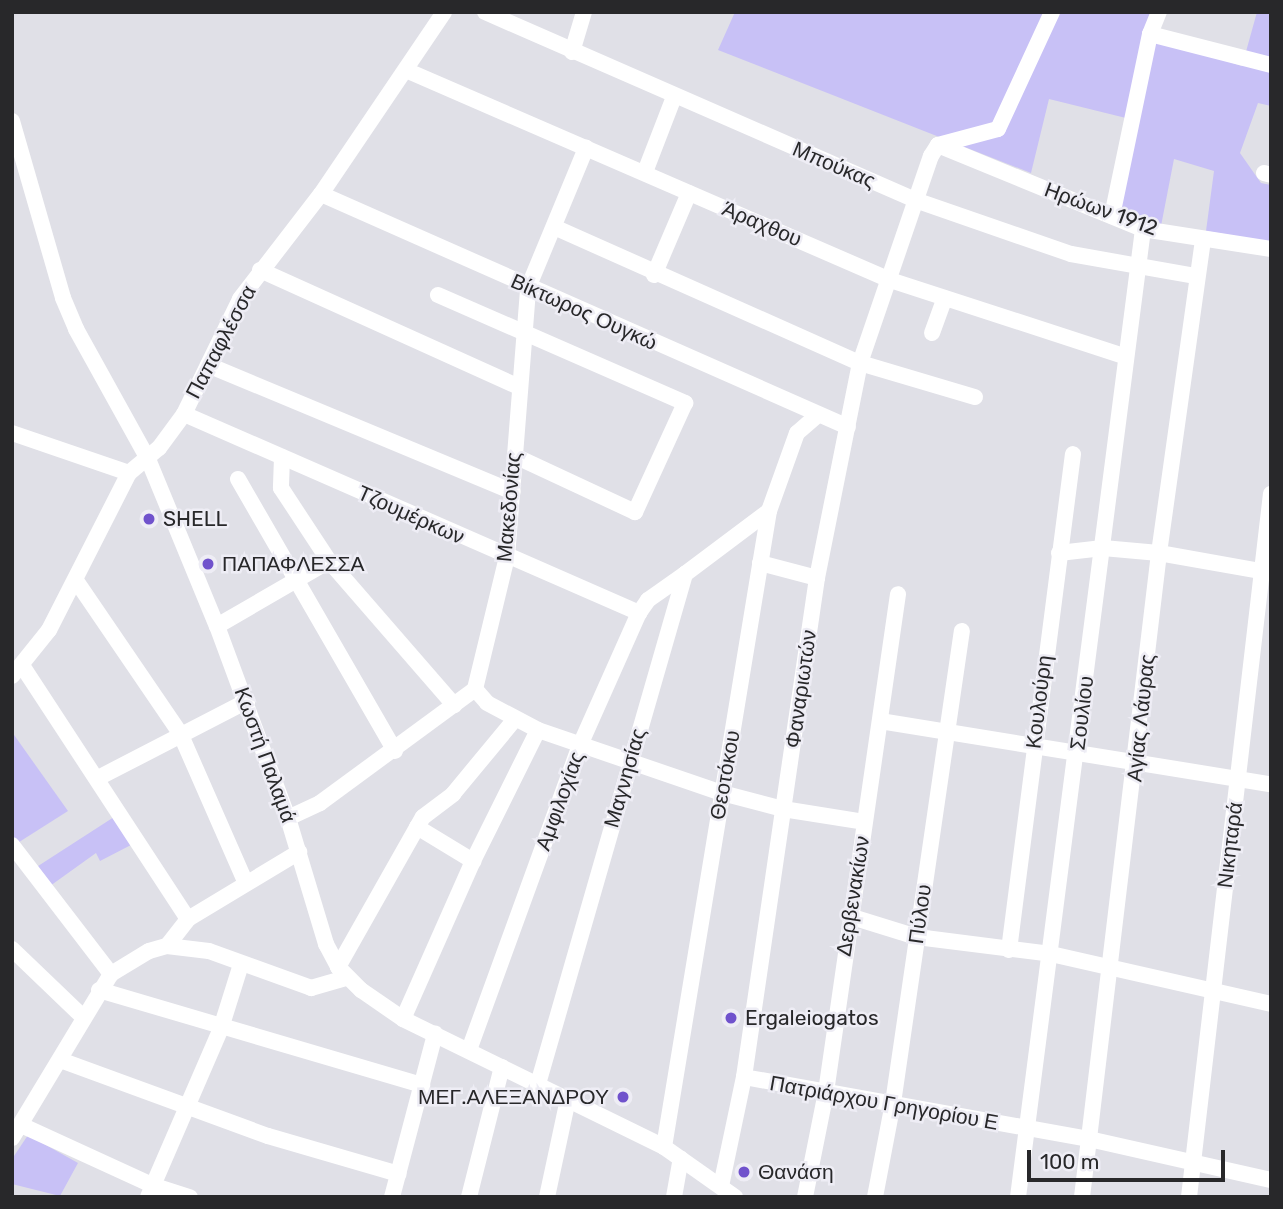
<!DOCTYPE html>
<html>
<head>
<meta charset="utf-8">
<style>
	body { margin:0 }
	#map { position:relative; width:1283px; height:1209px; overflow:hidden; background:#e0e0e7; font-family:Rubik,sans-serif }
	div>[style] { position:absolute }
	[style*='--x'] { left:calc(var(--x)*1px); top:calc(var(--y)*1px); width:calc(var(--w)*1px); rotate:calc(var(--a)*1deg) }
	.green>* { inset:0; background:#c8c1f6 }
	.minor>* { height:16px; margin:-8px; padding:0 8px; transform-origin:8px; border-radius:8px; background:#fff }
	.dots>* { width:19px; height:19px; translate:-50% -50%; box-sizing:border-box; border:4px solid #eeedf5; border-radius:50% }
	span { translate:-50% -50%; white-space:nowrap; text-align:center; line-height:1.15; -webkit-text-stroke:5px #eeedf5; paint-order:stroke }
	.street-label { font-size:21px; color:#28282a }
	.poi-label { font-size:21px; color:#28282a }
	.left { translate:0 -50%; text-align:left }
	.right { translate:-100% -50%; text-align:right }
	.frame { position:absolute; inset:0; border:14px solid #28282a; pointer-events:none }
	.scale { position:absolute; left:1027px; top:1150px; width:198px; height:32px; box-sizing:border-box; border:4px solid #28282a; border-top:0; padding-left:9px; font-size:21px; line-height:24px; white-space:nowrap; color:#28282a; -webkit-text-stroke:5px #eeedf5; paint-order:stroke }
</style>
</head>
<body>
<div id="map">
	<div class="green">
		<i style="clip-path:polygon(735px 12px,1154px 12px,1144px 35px,1242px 66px,1257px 12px,1271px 12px,1271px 106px,1258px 103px,1240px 153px,1261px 183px,1271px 185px,1271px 242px,1206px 231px,1214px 171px,1174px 159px,1161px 226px,1120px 214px,1134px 120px,1049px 99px,1031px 173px,718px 50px)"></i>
		<i style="clip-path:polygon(12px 732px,68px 811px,16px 844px,12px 839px)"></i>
		<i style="clip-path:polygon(114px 817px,131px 845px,100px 861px,96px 853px,50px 886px,35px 868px)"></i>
		<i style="clip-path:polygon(28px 1135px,78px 1163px,60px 1196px,12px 1184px,12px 1159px)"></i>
	</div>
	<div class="minor">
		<i style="--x:485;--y:12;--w:469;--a:23.6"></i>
		<i style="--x:915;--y:200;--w:165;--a:19.1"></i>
		<i style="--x:1071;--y:254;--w:127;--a:10"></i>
		<i style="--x:1150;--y:34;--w:125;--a:14.4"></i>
		<i style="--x:572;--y:52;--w:42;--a:-73.3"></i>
		<i style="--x:408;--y:71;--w:525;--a:23.44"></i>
		<i style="--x:890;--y:280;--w:246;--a:18"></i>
		<i style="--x:12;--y:121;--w:184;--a:73.9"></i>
		<i style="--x:63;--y:298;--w:34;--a:67"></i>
		<i style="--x:76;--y:329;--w:149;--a:61"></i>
		<i style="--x:148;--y:459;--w:181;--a:67.6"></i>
		<i style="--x:217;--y:626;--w:205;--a:69.7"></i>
		<i style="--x:288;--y:818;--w:132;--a:73.2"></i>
		<i style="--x:326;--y:944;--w:26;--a:62"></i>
		<i style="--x:338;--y:967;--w:33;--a:45"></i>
		<i style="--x:361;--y:990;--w:51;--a:34.6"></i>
		<i style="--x:403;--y:1019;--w:291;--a:26.1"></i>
		<i style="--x:664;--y:1147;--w:87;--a:35.2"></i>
		<i style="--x:938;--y:145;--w:222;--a:22.3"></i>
		<i style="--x:1143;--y:229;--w:130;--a:8.9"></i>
		<i style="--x:645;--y:172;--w:80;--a:-68.9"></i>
		<i style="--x:1264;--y:173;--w:7;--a:16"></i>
		<i style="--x:321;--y:194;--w:576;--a:23.85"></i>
		<i style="--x:1112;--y:216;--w:186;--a:-78.2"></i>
		<i style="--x:1150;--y:34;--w:24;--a:-68"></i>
		<i style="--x:554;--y:227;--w:335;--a:24"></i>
		<i style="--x:860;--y:363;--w:120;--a:16.5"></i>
		<i style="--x:260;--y:270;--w:284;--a:24.3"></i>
		<i style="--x:654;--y:275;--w:89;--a:-66.9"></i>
		<i style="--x:438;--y:295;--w:270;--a:23.6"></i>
		<i style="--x:685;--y:403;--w:120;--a:114.6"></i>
		<i style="--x:635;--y:512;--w:132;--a:-155"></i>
		<i style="--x:932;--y:333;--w:37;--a:-70"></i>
		<i style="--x:208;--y:365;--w:330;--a:22.6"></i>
		<i style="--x:184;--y:414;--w:497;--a:23.6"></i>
		<i style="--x:12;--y:433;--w:124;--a:18.9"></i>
		<i style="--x:282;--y:457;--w:31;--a:92"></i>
		<i style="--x:281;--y:488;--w:87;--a:56.7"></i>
		<i style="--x:329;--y:561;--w:191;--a:49"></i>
		<i style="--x:238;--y:479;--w:314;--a:60"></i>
		<i style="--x:1059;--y:553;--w:44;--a:-6.5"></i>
		<i style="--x:1103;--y:548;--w:56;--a:5.1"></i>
		<i style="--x:1159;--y:553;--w:114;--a:10.1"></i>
		<i style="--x:760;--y:563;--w:59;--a:14.7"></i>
		<i style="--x:77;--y:582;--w:183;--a:55.7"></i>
		<i style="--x:180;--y:733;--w:164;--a:66.3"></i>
		<i style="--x:217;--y:626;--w:129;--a:-30.1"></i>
		<i style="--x:23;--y:667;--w:301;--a:56.8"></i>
		<i style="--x:12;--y:676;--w:59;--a:-51.2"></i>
		<i style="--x:49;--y:630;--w:176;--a:-63"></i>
		<i style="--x:129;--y:473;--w:39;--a:-40"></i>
		<i style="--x:159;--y:448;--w:42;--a:-53.7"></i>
		<i style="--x:184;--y:414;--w:128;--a:-64"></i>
		<i style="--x:240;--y:299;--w:133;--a:-52.4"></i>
		<i style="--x:321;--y:194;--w:220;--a:-55.9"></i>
		<i style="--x:475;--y:689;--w:18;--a:49"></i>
		<i style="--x:487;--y:703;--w:58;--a:27.9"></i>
		<i style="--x:538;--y:730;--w:194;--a:18.9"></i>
		<i style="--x:722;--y:793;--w:63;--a:14.7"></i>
		<i style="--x:783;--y:809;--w:82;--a:9.1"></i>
		<i style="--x:880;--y:721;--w:396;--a:9.2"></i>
		<i style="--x:98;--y:778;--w:168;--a:-27.3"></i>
		<i style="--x:288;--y:818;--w:35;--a:-25"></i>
		<i style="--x:320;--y:803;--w:192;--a:-36.3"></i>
		<i style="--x:475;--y:689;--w:136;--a:-76.4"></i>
		<i style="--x:507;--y:557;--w:270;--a:-85.5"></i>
		<i style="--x:528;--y:288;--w:152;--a:-67.5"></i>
		<i style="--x:417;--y:827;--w:66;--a:31.3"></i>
		<i style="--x:12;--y:845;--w:163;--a:52.5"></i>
		<i style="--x:849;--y:916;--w:71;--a:17.2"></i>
		<i style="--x:917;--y:937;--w:135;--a:7.2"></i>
		<i style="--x:1051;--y:954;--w:226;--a:12.8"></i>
		<i style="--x:167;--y:946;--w:42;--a:6.8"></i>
		<i style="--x:209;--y:951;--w:109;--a:19.9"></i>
		<i style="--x:311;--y:988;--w:37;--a:-16"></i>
		<i style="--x:12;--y:949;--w:98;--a:43.8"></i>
		<i style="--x:1009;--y:950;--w:500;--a:-82.65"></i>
		<i style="--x:338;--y:967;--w:172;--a:-60.5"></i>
		<i style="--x:423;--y:817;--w:38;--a:-37"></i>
		<i style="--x:453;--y:794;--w:97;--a:-50.4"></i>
		<i style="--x:99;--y:990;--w:337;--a:16.4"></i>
		<i style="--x:403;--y:1019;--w:173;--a:-66.1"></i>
		<i style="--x:473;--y:861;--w:146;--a:-63.6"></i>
		<i style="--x:469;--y:1050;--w:327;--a:-70"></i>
		<i style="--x:581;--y:743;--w:142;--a:-66"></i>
		<i style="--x:639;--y:613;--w:16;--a:-55"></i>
		<i style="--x:648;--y:600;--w:45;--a:-35.1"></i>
		<i style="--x:63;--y:1061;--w:218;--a:20.1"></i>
		<i style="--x:268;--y:1136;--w:136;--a:16.2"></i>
		<i style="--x:744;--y:1077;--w:351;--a:10.2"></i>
		<i style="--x:1089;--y:1139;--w:187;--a:12.7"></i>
		<i style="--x:538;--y:1084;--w:531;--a:-73.92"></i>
		<i style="--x:685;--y:574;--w:105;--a:-36.9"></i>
		<i style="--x:21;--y:1125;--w:144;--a:24.6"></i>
		<i style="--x:152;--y:1185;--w:40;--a:18"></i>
		<i style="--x:12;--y:1138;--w:192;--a:-58.9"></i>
		<i style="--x:111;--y:974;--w:44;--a:-31.2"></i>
		<i style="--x:149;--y:951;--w:19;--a:-16"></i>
		<i style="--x:167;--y:946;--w:34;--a:-52"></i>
		<i style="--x:188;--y:919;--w:130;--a:-31.1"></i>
		<i style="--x:664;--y:1147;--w:645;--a:-80.63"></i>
		<i style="--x:769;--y:511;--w:83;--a:-70.3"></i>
		<i style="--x:797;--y:433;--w:28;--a:-41"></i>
		<i style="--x:721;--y:1186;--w:111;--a:-78.1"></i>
		<i style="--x:744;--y:1077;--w:504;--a:-81.68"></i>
		<i style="--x:817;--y:578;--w:219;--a:-78.7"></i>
		<i style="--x:860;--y:363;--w:219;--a:-71.1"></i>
		<i style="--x:931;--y:156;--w:13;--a:-58"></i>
		<i style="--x:938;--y:145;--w:62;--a:-14.9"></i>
		<i style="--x:998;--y:129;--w:129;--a:-65.2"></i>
		<i style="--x:148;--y:1197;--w:184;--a:-66.6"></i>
		<i style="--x:221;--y:1028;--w:67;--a:-72.6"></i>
		<i style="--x:392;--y:1197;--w:169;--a:-75.2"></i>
		<i style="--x:469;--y:1197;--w:134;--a:-75.8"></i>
		<i style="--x:547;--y:1197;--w:100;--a:-77.9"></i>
		<i style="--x:674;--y:1197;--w:39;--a:-80"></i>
		<i style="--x:805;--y:1197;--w:107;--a:-78.7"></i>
		<i style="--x:826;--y:1092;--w:503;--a:-81.77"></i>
		<i style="--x:875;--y:1197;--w:96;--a:-79.2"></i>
		<i style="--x:893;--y:1103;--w:477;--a:-81.7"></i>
		<i style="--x:1018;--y:1197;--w:976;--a:-82.64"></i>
		<i style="--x:1082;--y:1197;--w:649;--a:-83.18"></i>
		<i style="--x:1159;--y:553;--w:316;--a:-82"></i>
		<i style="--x:1189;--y:1197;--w:708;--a:-83.35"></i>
	</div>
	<div class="dots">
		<i style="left:149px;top:519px;background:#7052cc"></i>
		<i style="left:208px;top:564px;background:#7052cc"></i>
		<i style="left:731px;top:1018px;background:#7052cc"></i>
		<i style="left:623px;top:1097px;background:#7052cc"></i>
		<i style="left:744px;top:1172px;background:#7052cc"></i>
	</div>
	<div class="street-label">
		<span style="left:834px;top:165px;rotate:23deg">Μπούκας</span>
		<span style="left:1101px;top:209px;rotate:20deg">Ηρώων 1912</span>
		<span style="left:762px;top:224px;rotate:23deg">Άραχθου</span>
		<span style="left:584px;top:312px;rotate:24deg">Βίκτωρος Ουγκώ</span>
		<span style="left:221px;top:342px;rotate:-62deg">Παπαφλέσσα</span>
		<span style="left:509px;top:507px;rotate:-85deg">Μακεδονίας</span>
		<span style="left:411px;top:515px;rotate:24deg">Τζουμέρκων</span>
		<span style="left:801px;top:689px;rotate:-82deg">Φαναριωτών</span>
		<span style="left:1039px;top:702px;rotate:-83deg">Κουλούρη</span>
		<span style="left:1082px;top:713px;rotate:-83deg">Σουλίου</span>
		<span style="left:1141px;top:718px;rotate:-84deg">Αγίας Λάυρας</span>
		<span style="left:265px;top:755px;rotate:70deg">Κωστή Παλαμά</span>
		<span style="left:725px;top:775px;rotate:-80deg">Θεοτόκου</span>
		<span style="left:625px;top:778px;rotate:-74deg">Μαγνησίας</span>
		<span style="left:560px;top:801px;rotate:-70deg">Αμφιλοχίας</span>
		<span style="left:1230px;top:845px;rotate:-83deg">Νικηταρά</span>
		<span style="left:853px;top:896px;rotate:-81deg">Δερβενακίων</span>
		<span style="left:920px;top:914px;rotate:-82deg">Πύλου</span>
		<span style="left:884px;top:1103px;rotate:10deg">Πατριάρχου Γρηγορίου Ε</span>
	</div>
	<div class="poi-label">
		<span class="left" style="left:163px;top:519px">SHELL</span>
		<span class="left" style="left:222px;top:564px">ΠΑΠΑΦΛΕΣΣΑ</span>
		<span class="left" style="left:745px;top:1018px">Ergaleiogatos</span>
		<span class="right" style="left:609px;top:1097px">ΜΕΓ.ΑΛΕΞΑΝΔΡΟΥ</span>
		<span class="left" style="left:758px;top:1172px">Θανάση</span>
	</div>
	<div class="frame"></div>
	<div class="scale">100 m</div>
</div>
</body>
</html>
